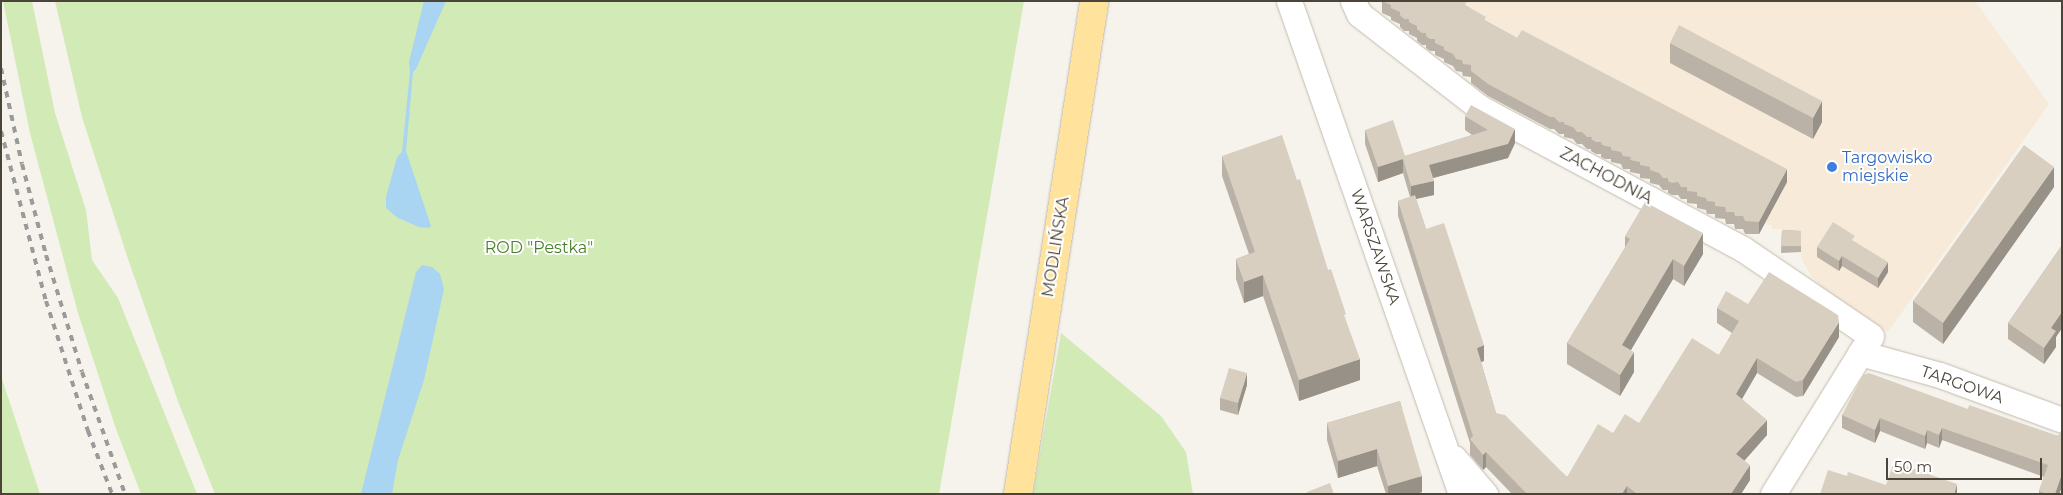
<!DOCTYPE html>
<html>
<head>
<meta charset="utf-8">
<style>
	body { margin:0 }
	#map { position:relative; width:2063px; height:495px; overflow:hidden; background:#f6f3ec; font-family:Montserrat,sans-serif }
	div>[style] { position:absolute }
	[style*='--x'] { left:calc(var(--x)*1px); top:calc(var(--y)*1px); width:calc(var(--w)*1px); rotate:calc(var(--a)*1deg) }
	.commercial>* { inset:0; background:#f7ead8 }
	.green>* { inset:0; background:#d2eab5 }
	.water>* { inset:0; background:#a9d4f2 }
	.roads { filter:drop-shadow(0 0 1px #c2bbae) drop-shadow(0 0 1px #c2bbae) }
	.minor>* { height:25px; margin:-12.5px; padding:0 12.5px; transform-origin:12.5px; border-radius:12.5px; background:#fff }
	.major>* { height:28px; margin:-14px; padding:0 14px; transform-origin:14px; border-radius:14px; background:#ffe39c }
	.rail>* { height:4px; margin-top:-2px; transform-origin:0; background:repeating-linear-gradient(90deg,#9a9a9a 0 6px,transparent 0 12px) }
	.wall>* { inset:0; background:#bab2a6 }
	.shaded-wall>* { inset:0; background:#979187 }
	.building>* { inset:0; background:#d8cfc1 }
	.dots>* { width:14px; height:14px; translate:-50% -50%; box-sizing:border-box; border:2px solid #fff; border-radius:50% }
	span { translate:-50% -50%; white-space:nowrap; text-align:center; line-height:1.15; -webkit-text-stroke:4px #fff; paint-order:stroke }
	.shop-label { font-size:16px; color:#366cbe }
	.left { translate:0 -50%; text-align:left }
	.street-label { font-size:16px; color:#4b4439 }
	.park-label { font-size:16px; color:#4a7f2a }
	.frame { position:absolute; inset:0; border:2px solid #4b4439; pointer-events:none }
	.scale { position:absolute; left:1886px; top:458px; width:156px; height:22px; box-sizing:border-box; border:2px solid #4b4439; border-top:0; padding-left:6px; font-size:15px; line-height:18px; white-space:nowrap; color:#4b4439; -webkit-text-stroke:4px #fff; paint-order:stroke }
</style>
</head>
<body>
<div id="map">
	<div class="commercial">
		<i style="clip-path:polygon(1392px 1px,1975px 1px,2049px 104px,1888px 332px,1823px 288px,1811px 276px,1801px 258px,1801px 237px,1782px 233px,1782px 229px,1772px 229px,1772px 225px,1762px 224px)"></i>
	</div>
	<div class="green">
		<i style="clip-path:polygon(3px 1px,32px 1px,55px 113px,86px 210px,92px 260px,118px 298px,197px 494px,141px 494px,116px 429px,78px 313px,30px 133px)"></i>
		<i style="clip-path:polygon(55px 1px,1024px 1px,939px 494px,215px 494px,179px 404px,128px 259px,82px 117px)"></i>
		<i style="clip-path:polygon(1061px 333px,1161px 416px,1186px 452px,1193px 494px,1033px 494px)"></i>
		<i style="clip-path:polygon(1px 376px,40px 494px,1px 494px)"></i>
	</div>
	<div class="water">
		<i style="clip-path:polygon(424px 1px,446px 1px,416px 69px,413px 72px,406px 151px,431px 226px,429px 228px,419px 227px,398px 218px,386px 208px,386px 197px,397px 157px,402px 152px,410px 72px,409px 62px)"></i>
		<i style="clip-path:polygon(422px 265px,432px 267px,440px 274px,444px 289px,424px 380px,398px 460px,392px 494px,361px 494px,416px 272px)"></i>
	</div>
	<div class="roads">
		<div class="minor">
			<i style="--x:1289;--y:1;--w:522;--a:70.77"></i>
			<i style="--x:1353;--y:1;--w:14;--a:65"></i>
			<i style="--x:1359;--y:14;--w:153;--a:37.8"></i>
			<i style="--x:1480;--y:108;--w:298;--a:28.2"></i>
			<i style="--x:1743;--y:249;--w:155;--a:34.2"></i>
			<i style="--x:1860;--y:353;--w:83;--a:15.4"></i>
			<i style="--x:1940;--y:375;--w:130;--a:20.2"></i>
			<i style="--x:1454;--y:458;--w:48;--a:49.3"></i>
			<i style="--x:1773;--y:494;--w:182;--a:-58.2"></i>
		</div>
		<div class="major">
			<i style="--x:1018;--y:494;--w:499;--a:-81.2"></i>
		</div>
	</div>
	<div class="rail">
		<i style="--x:1;--y:68;--w:98;--a:77.7"></i>
		<i style="--x:22;--y:164;--w:94;--a:75.2"></i>
		<i style="--x:46;--y:255;--w:122;--a:72.9"></i>
		<i style="--x:82;--y:372;--w:129;--a:70.6"></i>
		<i style="--x:1;--y:131;--w:176;--a:75.2"></i>
		<i style="--x:46;--y:301;--w:137;--a:72.1"></i>
		<i style="--x:88;--y:431;--w:67;--a:69.1"></i>
	</div>
	<div class="wall">
		<i style="clip-path:polygon(1382px 1px,1467px 6px,1486px 21px,1517px 38px,1787px 182px,1759px 234px,1745px 234px,1743px 229px,1735px 229px,1734px 224px,1726px 224px,1725px 219px,1715px 218px,1715px 214px,1707px 214px,1706px 210px,1697px 208px,1697px 204px,1687px 203px,1687px 199px,1681px 199px,1678px 195px,1672px 195px,1668px 193px,1668px 190px,1663px 190px,1659px 185px,1650px 183px,1650px 179px,1640px 178px,1640px 174px,1630px 172px,1630px 169px,1623px 169px,1621px 164px,1611px 162px,1611px 159px,1605px 159px,1601px 157px,1601px 154px,1596px 154px,1591px 151px,1591px 149px,1587px 149px,1582px 144px,1577px 144px,1573px 139px,1564px 137px,1564px 134px,1559px 134px,1554px 129px,1550px 129px,1488px 96px,1471px 83px,1471px 77px,1463px 76px,1462px 72px,1456px 71px,1453px 66px,1444px 62px,1444px 59px,1435px 55px,1435px 51px,1430px 51px,1426px 48px,1426px 45px,1422px 45px,1417px 41px,1417px 38px,1409px 34px,1409px 31px,1404px 31px,1400px 27px,1400px 24px,1391px 20px,1391px 17px,1382px 13px)"></i>
		<i style="clip-path:polygon(1670px 43px,1822px 122px,1813px 139px,1670px 63px)"></i>
		<i style="clip-path:polygon(1465px 116px,1515px 143px,1508px 158px,1433px 178px,1434px 195px,1416px 199px,1426px 229px,1484px 361px,1481px 362px,1496px 413px,1567px 477px,1613px 433px,1639px 423px,1719px 355px,1732px 333px,1717px 323px,1717px 308px,1748px 304px,1839px 337px,1803px 396px,1796px 397px,1757px 373px,1742px 399px,1767px 435px,1744px 461px,1750px 480px,1741px 494px,1512px 494px,1486px 467px,1483px 470px,1470px 455px,1470px 443px,1398px 216px,1398px 201px,1410px 197px,1403px 173px,1378px 182px,1365px 144px,1365px 130px,1405px 156px,1472px 135px,1465px 130px)"></i>
		<i style="clip-path:polygon(1222px 156px,1328px 270px,1346px 322px,1360px 380px,1299px 401px,1263px 296px,1244px 303px,1236px 279px,1236px 259px,1249px 254px,1222px 176px)"></i>
		<i style="clip-path:polygon(2054px 187px,1943px 344px,1913px 322px,1913px 301px)"></i>
		<i style="clip-path:polygon(1782px 230px,1801px 231px,1801px 252px,1781px 253px)"></i>
		<i style="clip-path:polygon(1625px 236px,1703px 254px,1684px 286px,1673px 279px,1631px 350px,1634px 372px,1620px 396px,1567px 364px,1567px 343px,1625px 248px)"></i>
		<i style="clip-path:polygon(1855px 242px,1888px 272px,1878px 288px,1842px 266px,1839px 271px,1817px 257px,1817px 247px)"></i>
		<i style="clip-path:polygon(2062px 245px,2062px 328px,2056px 337px,2056px 347px,2044px 364px,2008px 339px,2008px 323px)"></i>
		<i style="clip-path:polygon(1247px 385px,1238px 415px,1220px 410px,1220px 398px)"></i>
		<i style="clip-path:polygon(1400px 401px,1422px 492px,1417px 494px,1386px 494px,1377px 466px,1338px 478px,1327px 440px,1327px 423px)"></i>
		<i style="clip-path:polygon(1968px 409px,2058px 436px,2062px 431px,2062px 487px,2059px 494px,2039px 494px,2039px 491px,2044px 477px,1942px 440px,1939px 448px,1927px 443px,1925px 449px,1880px 431px,1875px 443px,1842px 428px,1842px 415px)"></i>
	</div>
	<div class="shaded-wall">
		<i style="clip-path:polygon(1822px 101px,1822px 122px,1813px 139px,1813px 118px)"></i>
		<i style="clip-path:polygon(1515px 129px,1515px 143px,1508px 158px,1429px 179px,1429px 165px)"></i>
		<i style="clip-path:polygon(1403px 159px,1403px 173px,1378px 182px,1378px 167px)"></i>
		<i style="clip-path:polygon(2054px 167px,2054px 187px,1943px 344px,1943px 323px)"></i>
		<i style="clip-path:polygon(1787px 169px,1787px 182px,1759px 234px,1759px 222px)"></i>
		<i style="clip-path:polygon(1434px 181px,1434px 195px,1411px 200px,1411px 186px)"></i>
		<i style="clip-path:polygon(1703px 233px,1703px 254px,1684px 286px,1684px 266px)"></i>
		<i style="clip-path:polygon(1842px 256px,1842px 266px,1839px 271px,1839px 261px)"></i>
		<i style="clip-path:polygon(1673px 259px,1673px 279px,1622px 365px,1622px 345px)"></i>
		<i style="clip-path:polygon(1888px 262px,1888px 272px,1878px 288px,1878px 278px)"></i>
		<i style="clip-path:polygon(1263px 275px,1263px 296px,1244px 303px,1244px 282px)"></i>
		<i style="clip-path:polygon(2062px 312px,2062px 328px,2056px 337px,2056px 347px,2044px 364px,2044px 348px,2051px 328px)"></i>
		<i style="clip-path:polygon(1839px 322px,1839px 337px,1803px 396px,1803px 380px)"></i>
		<i style="clip-path:polygon(1484px 345px,1484px 361px,1477px 363px,1477px 348px)"></i>
		<i style="clip-path:polygon(1634px 352px,1634px 372px,1620px 396px,1620px 375px)"></i>
		<i style="clip-path:polygon(1757px 358px,1757px 373px,1736px 409px,1736px 394px)"></i>
		<i style="clip-path:polygon(1360px 359px,1360px 380px,1299px 401px,1299px 380px)"></i>
		<i style="clip-path:polygon(1247px 373px,1247px 385px,1238px 415px,1238px 403px)"></i>
		<i style="clip-path:polygon(1880px 418px,1880px 431px,1875px 443px,1875px 430px)"></i>
		<i style="clip-path:polygon(1767px 420px,1767px 435px,1736px 470px,1736px 454px)"></i>
		<i style="clip-path:polygon(1942px 428px,1942px 440px,1939px 448px,1939px 435px)"></i>
		<i style="clip-path:polygon(1927px 430px,1927px 443px,1925px 449px,1925px 436px)"></i>
		<i style="clip-path:polygon(1377px 449px,1377px 466px,1338px 478px,1338px 461px)"></i>
		<i style="clip-path:polygon(1486px 452px,1486px 467px,1483px 470px,1483px 455px)"></i>
		<i style="clip-path:polygon(1750px 465px,1750px 480px,1741px 494px,1731px 494px)"></i>
		<i style="clip-path:polygon(2062px 474px,2062px 487px,2059px 494px,2055px 494px)"></i>
		<i style="clip-path:polygon(1422px 476px,1422px 492px,1417px 494px,1388px 494px,1388px 486px)"></i>
		<i style="clip-path:polygon(1957px 484px,1957px 494px,1954px 494px)"></i>
		<i style="clip-path:polygon(1627px 486px,1627px 494px,1622px 494px)"></i>
	</div>
	<div class="building">
		<i style="clip-path:polygon(1382px 1px,1467px 1px,1465px 5px,1486px 17px,1484px 20px,1517px 38px,1522px 30px,1787px 169px,1759px 222px,1745px 221px,1743px 216px,1735px 216px,1734px 212px,1726px 212px,1725px 207px,1715px 206px,1715px 202px,1707px 201px,1706px 198px,1697px 196px,1697px 192px,1687px 191px,1687px 187px,1681px 187px,1678px 182px,1672px 183px,1668px 181px,1668px 178px,1663px 178px,1659px 173px,1650px 170px,1650px 167px,1640px 165px,1640px 162px,1630px 160px,1631px 157px,1623px 156px,1621px 152px,1611px 150px,1611px 147px,1605px 146px,1601px 144px,1602px 142px,1596px 142px,1591px 139px,1592px 137px,1587px 137px,1582px 132px,1577px 132px,1573px 127px,1564px 124px,1564px 122px,1559px 122px,1554px 117px,1550px 117px,1488px 84px,1471px 71px,1471px 65px,1463px 64px,1462px 60px,1456px 59px,1453px 54px,1444px 50px,1444px 47px,1435px 43px,1435px 39px,1430px 39px,1426px 36px,1426px 33px,1422px 33px,1417px 29px,1417px 26px,1409px 22px,1409px 19px,1404px 19px,1400px 15px,1400px 12px,1391px 8px,1391px 5px)"></i>
		<i style="clip-path:polygon(1679px 25px,1822px 101px,1813px 118px,1670px 43px)"></i>
		<i style="clip-path:polygon(1471px 105px,1515px 129px,1508px 144px,1429px 165px,1434px 181px,1411px 186px,1403px 159px,1378px 167px,1365px 130px,1393px 120px,1405px 156px,1488px 130px,1465px 116px)"></i>
		<i style="clip-path:polygon(1282px 135px,1297px 180px,1300px 179px,1328px 270px,1331px 269px,1346px 314px,1344px 315px,1360px 359px,1299px 380px,1263px 275px,1244px 282px,1236px 259px,1255px 252px,1222px 156px)"></i>
		<i style="clip-path:polygon(2024px 145px,2054px 167px,1943px 323px,1913px 301px)"></i>
		<i style="clip-path:polygon(1415px 195px,1426px 229px,1444px 223px,1484px 345px,1477px 348px,1496px 413px,1505px 415px,1567px 477px,1598px 424px,1613px 433px,1625px 414px,1639px 423px,1692px 338px,1719px 355px,1739px 321px,1717px 308px,1726px 291px,1748px 304px,1769px 272px,1838px 315px,1839px 322px,1803px 380px,1796px 382px,1757px 358px,1736px 394px,1767px 420px,1736px 454px,1750px 465px,1731px 494px,1637px 494px,1627px 486px,1622px 494px,1527px 494px,1486px 452px,1483px 455px,1470px 439px,1473px 436px,1398px 201px)"></i>
		<i style="clip-path:polygon(1645px 202px,1703px 233px,1684px 266px,1673px 259px,1622px 345px,1634px 352px,1620px 375px,1567px 343px,1630px 239px,1625px 236px)"></i>
		<i style="clip-path:polygon(1833px 222px,1855px 236px,1852px 240px,1888px 262px,1878px 278px,1842px 256px,1839px 261px,1817px 247px)"></i>
		<i style="clip-path:polygon(1782px 230px,1801px 231px,1801px 246px,1781px 246px)"></i>
		<i style="clip-path:polygon(2062px 245px,2062px 312px,2051px 328px,2056px 331px,2044px 348px,2008px 323px)"></i>
		<i style="clip-path:polygon(1229px 368px,1247px 373px,1238px 403px,1220px 398px)"></i>
		<i style="clip-path:polygon(1869px 373px,1968px 409px,1969px 405px,2058px 436px,2061px 431px,2062px 431px,2062px 474px,2055px 494px,2047px 494px,2039px 491px,2048px 465px,1942px 428px,1939px 435px,1927px 430px,1925px 436px,1880px 418px,1875px 430px,1842px 415px,1863px 375px)"></i>
		<i style="clip-path:polygon(1400px 401px,1422px 476px,1388px 486px,1377px 449px,1338px 461px,1327px 423px)"></i>
		<i style="clip-path:polygon(1894px 462px,1957px 484px,1954px 494px,1820px 494px,1828px 470px,1847px 476px,1848px 472px,1886px 485px)"></i>
		<i style="clip-path:polygon(1330px 483px,1334px 494px,1307px 494px,1307px 492px)"></i>
	</div>
	<div class="dots">
		<i style="left:1832px;top:167px;background:#3f7fe0"></i>
	</div>
	<div class="shop-label">
		<span class="left" style="left:1842px;top:167px">Targowisko<br>miejskie</span>
	</div>
	<div class="street-label">
		<span style="left:1606px;top:176px;rotate:28deg">ZACHODNIA</span>
		<span style="left:1056px;top:247px;rotate:-81deg">MODLIŃSKA</span>
		<span style="left:1375px;top:247px;rotate:71deg">WARSZAWSKA</span>
		<span style="left:1962px;top:385px;rotate:19deg">TARGOWA</span>
	</div>
	<div class="park-label">
		<span style="left:539px;top:248px">ROD "Pestka"</span>
	</div>
	<div class="frame"></div>
	<div class="scale">50 m</div>
</div>
</body>
</html>
